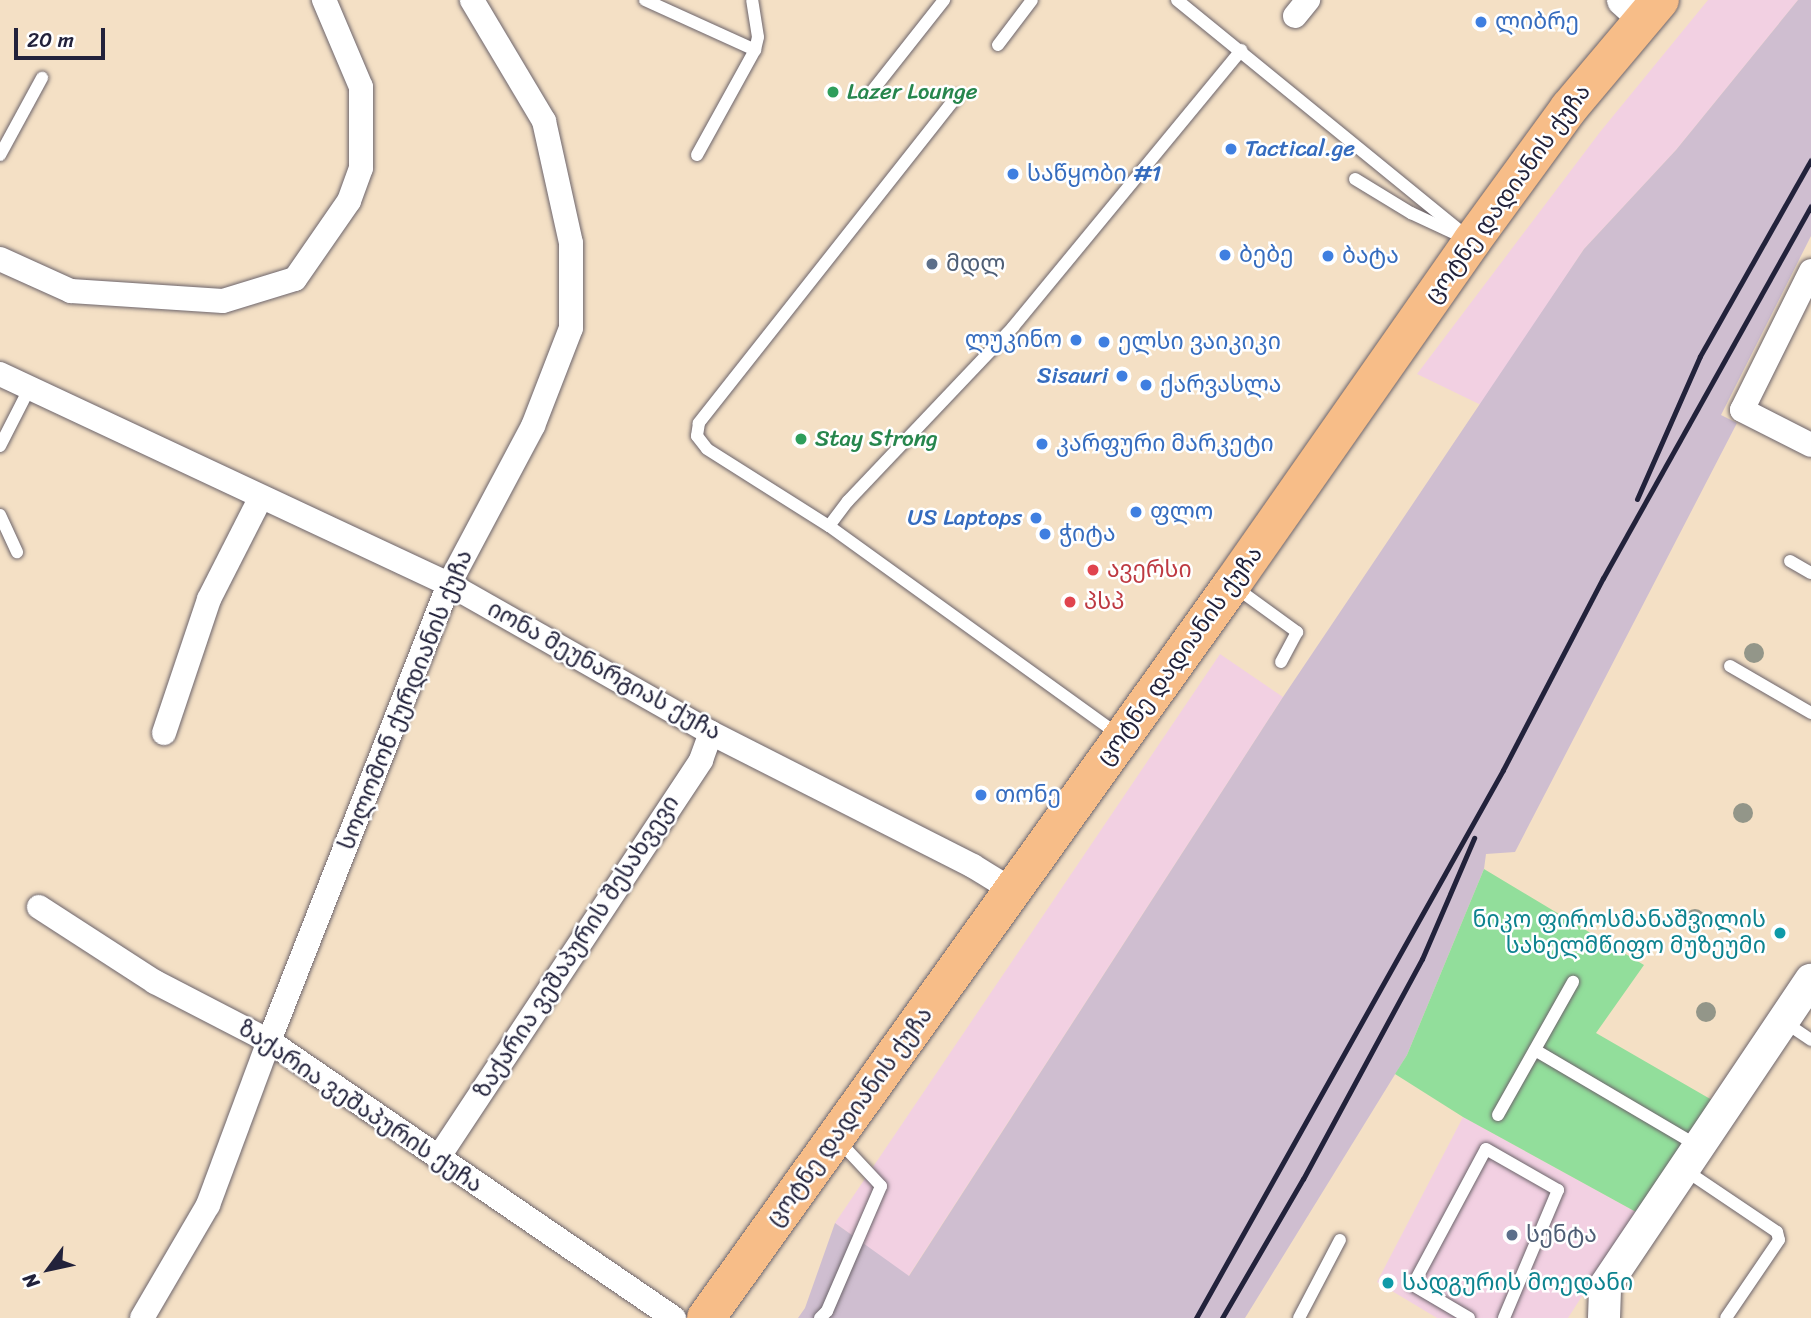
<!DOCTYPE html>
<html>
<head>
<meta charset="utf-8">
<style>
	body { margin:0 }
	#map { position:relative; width:1811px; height:1318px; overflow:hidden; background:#f4e0c5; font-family:Sriracha,"Noto Sans Georgian",sans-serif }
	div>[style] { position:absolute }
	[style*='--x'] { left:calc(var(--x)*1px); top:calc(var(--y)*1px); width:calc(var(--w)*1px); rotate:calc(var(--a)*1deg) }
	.built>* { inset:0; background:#f2d0e2 }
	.industrial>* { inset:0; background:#cfbed0 }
	.green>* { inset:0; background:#92de9b }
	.roads { filter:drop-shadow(0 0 2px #6c646b) drop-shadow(0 0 2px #6c646b) }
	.service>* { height:12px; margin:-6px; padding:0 6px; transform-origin:6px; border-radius:6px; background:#fff }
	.minor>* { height:24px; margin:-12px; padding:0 12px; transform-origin:12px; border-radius:12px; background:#fff }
	.tertiary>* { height:32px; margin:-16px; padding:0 16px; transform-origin:16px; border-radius:16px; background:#fff }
	.primary>* { height:38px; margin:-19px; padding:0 19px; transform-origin:19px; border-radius:19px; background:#f7bd88 }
	.rail>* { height:5px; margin:-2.5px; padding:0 2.5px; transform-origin:2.5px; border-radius:2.5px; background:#22223b }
	.trees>* { width:20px; height:20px; margin:-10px; border-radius:50%; background:#939689 }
	.dots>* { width:19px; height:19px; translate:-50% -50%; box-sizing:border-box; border:4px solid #fff; border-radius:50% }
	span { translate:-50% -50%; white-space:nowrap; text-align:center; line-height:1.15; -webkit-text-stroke:5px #fff; paint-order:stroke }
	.shop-label { font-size:23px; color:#366cbe }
	.left { translate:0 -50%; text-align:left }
	.right { translate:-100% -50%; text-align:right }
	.leisure-label { font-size:23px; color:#27864d }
	.street-label { font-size:23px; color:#22223b }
	.service-label { font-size:23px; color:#4e5e75 }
	.health-label { font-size:23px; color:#be3a42 }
	.culture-label { font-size:23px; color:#0d838f }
	.north { position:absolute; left:14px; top:1234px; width:70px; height:70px; -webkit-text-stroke:5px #fff; paint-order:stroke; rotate:237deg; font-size:19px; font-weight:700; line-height:28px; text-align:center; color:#22223b }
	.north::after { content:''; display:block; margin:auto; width:24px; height:32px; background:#22223b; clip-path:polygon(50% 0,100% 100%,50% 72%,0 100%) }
	.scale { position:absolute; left:14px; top:28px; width:91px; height:32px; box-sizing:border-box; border:4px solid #22223b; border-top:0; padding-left:9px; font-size:21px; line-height:24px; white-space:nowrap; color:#22223b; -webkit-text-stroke:5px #fff; paint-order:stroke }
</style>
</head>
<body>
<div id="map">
	<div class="built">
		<i style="clip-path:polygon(1708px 0,1798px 0,1676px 150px,1584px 249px,1481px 405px,1417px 374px,1600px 132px)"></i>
		<i style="clip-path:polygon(1220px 654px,1283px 697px,908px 1277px,835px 1223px)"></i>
		<i style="clip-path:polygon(1463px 1117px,1636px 1212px,1568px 1318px,1437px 1318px,1377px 1282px)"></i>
	</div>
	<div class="industrial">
		<i style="clip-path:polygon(1798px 0,1811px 0,1811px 236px,1721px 415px,1737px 423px,1515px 852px,1486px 854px,1484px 869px,1407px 1055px,1245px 1318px,798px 1318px,805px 1308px,835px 1223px,909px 1276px,1283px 697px,1584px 249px,1676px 150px)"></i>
	</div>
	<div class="green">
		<i style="clip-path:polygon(1484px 869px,1644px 965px,1596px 1033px,1712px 1100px,1636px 1212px,1463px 1117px,1395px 1074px,1407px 1055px)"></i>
	</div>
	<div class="roads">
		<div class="service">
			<i style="--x:645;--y:0;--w:121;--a:24.4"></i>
			<i style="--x:1177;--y:0;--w:378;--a:39.2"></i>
			<i style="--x:998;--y:45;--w:56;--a:-52.9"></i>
			<i style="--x:873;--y:90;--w:115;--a:-51.7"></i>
			<i style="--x:957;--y:96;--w:417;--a:128.3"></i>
			<i style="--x:699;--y:423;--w:13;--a:99"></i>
			<i style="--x:697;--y:436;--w:16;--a:52"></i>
			<i style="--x:707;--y:449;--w:144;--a:32.3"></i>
			<i style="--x:829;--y:526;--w:359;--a:35.8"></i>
			<i style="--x:0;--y:155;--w:88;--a:-61.4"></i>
			<i style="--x:697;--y:155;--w:120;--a:-61.1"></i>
			<i style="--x:755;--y:50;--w:13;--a:-77"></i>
			<i style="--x:758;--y:37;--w:37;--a:-99"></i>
			<i style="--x:1355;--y:179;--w:66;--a:31.3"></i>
			<i style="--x:1411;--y:213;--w:45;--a:24.9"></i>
			<i style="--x:0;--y:446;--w:66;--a:-63"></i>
			<i style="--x:0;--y:515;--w:41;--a:65.3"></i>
			<i style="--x:829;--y:526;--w:31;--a:-53"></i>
			<i style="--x:848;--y:501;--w:240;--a:-46.5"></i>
			<i style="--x:1013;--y:327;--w:359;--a:-50.5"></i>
			<i style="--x:1790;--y:561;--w:24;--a:30"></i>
			<i style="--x:1235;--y:587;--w:77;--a:36"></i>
			<i style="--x:1297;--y:632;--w:34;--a:118"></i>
			<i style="--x:1730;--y:666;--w:94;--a:30.1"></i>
			<i style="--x:1783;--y:1021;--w:34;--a:34"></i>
			<i style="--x:1535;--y:1050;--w:189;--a:30.5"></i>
			<i style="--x:1498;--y:1115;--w:153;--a:-60.6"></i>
			<i style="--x:1685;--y:1170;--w:111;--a:34"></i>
			<i style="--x:1777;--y:1232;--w:8;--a:76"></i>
			<i style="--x:1779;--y:1240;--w:94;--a:124.2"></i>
			<i style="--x:820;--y:1318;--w:10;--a:-45"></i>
			<i style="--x:827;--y:1311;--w:136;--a:-66.6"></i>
			<i style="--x:881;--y:1186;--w:63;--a:-133.1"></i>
			<i style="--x:1299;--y:1318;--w:88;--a:-62.3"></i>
			<i style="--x:1469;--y:1318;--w:65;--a:-149.5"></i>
			<i style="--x:1413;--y:1285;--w:154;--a:-61.8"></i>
			<i style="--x:1486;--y:1149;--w:83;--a:29.7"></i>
			<i style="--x:1558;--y:1190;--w:139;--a:112.9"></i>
		</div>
		<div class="minor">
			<i style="--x:1295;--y:16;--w:21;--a:-51"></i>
			<i style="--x:0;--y:259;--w:78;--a:24.3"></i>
			<i style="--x:71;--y:291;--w:152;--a:3.8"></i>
			<i style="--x:223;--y:301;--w:75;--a:-17"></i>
			<i style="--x:295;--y:279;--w:95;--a:-55.3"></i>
			<i style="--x:349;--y:201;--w:35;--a:-70"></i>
			<i style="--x:361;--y:168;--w:81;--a:-90"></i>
			<i style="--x:361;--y:87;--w:95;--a:-113"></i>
			<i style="--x:1811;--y:271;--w:155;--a:116.4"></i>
			<i style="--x:1742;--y:410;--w:77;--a:26.9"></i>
			<i style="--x:0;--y:374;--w:496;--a:25.1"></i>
			<i style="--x:449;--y:584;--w:301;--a:29.6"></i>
			<i style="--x:711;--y:733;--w:294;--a:26.9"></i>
			<i style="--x:973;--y:866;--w:46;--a:31.6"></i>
			<i style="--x:164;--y:733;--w:141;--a:-71.4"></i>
			<i style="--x:209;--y:599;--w:114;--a:-63"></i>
			<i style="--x:39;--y:907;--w:138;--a:32.9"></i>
			<i style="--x:155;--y:982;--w:128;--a:27.4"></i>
			<i style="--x:269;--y:1041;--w:491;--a:34.4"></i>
			<i style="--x:438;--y:1158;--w:477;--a:-56.5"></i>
			<i style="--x:701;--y:760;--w:29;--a:-70"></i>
			<i style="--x:142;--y:1318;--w:131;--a:-59.7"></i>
			<i style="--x:208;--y:1205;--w:175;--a:-69.6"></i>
			<i style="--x:269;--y:1041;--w:491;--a:-68.5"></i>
			<i style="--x:449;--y:584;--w:179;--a:-62"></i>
			<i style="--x:533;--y:426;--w:105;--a:-68.8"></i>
			<i style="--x:571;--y:328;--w:85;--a:-90"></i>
			<i style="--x:571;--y:243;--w:125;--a:-102.5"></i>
			<i style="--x:544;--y:121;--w:141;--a:-120.8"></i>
		</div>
		<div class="tertiary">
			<i style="--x:1623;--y:0;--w:28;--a:42"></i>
			<i style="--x:1604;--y:1318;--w:32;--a:-88"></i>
			<i style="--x:1605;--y:1286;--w:369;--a:-56.1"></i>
		</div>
		<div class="primary">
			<i style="--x:706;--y:1318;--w:903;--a:-54.37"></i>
			<i style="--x:1232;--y:584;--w:419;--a:-55"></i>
			<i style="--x:1472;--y:241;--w:165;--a:-53.9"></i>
			<i style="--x:1569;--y:108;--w:141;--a:-49.9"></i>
		</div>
	</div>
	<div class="rail">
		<i style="--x:1637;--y:499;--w:156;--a:-66.2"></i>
		<i style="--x:1700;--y:356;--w:225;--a:-60.5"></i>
		<i style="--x:1196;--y:1318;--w:628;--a:-60.74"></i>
		<i style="--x:1503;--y:770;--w:216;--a:-62.5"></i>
		<i style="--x:1603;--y:578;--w:426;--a:-60.8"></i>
		<i style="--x:1222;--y:1318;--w:161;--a:-59.8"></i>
		<i style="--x:1303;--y:1179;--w:250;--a:-61.6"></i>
		<i style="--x:1422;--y:959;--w:132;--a:-66.7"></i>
	</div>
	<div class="trees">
		<i style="left:1754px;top:653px"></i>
		<i style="left:1743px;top:813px"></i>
		<i style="left:1695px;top:919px"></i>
		<i style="left:1706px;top:1012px"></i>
	</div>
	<div class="dots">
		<i style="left:1481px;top:22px;background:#3f7fe0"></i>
		<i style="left:833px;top:92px;background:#2e9e5b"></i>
		<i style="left:1231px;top:149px;background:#3f7fe0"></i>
		<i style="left:1013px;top:174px;background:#3f7fe0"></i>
		<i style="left:1225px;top:255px;background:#3f7fe0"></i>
		<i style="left:1328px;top:256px;background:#3f7fe0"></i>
		<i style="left:932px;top:264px;background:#5c6f8a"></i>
		<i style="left:1076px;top:340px;background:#3f7fe0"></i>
		<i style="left:1104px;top:342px;background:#3f7fe0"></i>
		<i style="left:1122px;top:376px;background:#3f7fe0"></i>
		<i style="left:1146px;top:385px;background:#3f7fe0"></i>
		<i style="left:801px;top:439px;background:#2e9e5b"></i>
		<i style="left:1042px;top:444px;background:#3f7fe0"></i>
		<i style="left:1136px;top:512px;background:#3f7fe0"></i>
		<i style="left:1036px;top:518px;background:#3f7fe0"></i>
		<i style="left:1045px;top:534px;background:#3f7fe0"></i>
		<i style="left:1093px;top:570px;background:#e0444e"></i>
		<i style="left:1070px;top:602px;background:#e0444e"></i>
		<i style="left:981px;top:795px;background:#3f7fe0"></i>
		<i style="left:1780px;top:933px;background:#0f9aa8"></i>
		<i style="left:1512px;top:1235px;background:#5c6f8a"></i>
		<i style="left:1388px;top:1283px;background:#0f9aa8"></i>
	</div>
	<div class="shop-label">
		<span class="left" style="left:1495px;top:22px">ლიბრე</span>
		<span class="left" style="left:1245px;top:149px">Tactical.ge</span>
		<span class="left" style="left:1027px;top:174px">საწყობი #1</span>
		<span class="left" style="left:1239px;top:255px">ბებე</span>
		<span class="left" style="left:1342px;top:256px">ბატა</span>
		<span class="right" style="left:1062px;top:340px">ლუკინო</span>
		<span class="left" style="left:1118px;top:342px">ელსი ვაიკიკი</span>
		<span class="right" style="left:1108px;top:376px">Sisauri</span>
		<span class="left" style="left:1160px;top:385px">ქარვასლა</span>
		<span class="left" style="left:1056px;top:444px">კარფური მარკეტი</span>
		<span class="left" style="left:1150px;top:512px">ფლო</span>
		<span class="right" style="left:1022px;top:518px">US Laptops</span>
		<span class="left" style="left:1059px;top:534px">ჭიტა</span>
		<span class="left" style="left:995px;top:795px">თონე</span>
	</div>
	<div class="leisure-label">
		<span class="left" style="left:847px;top:92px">Lazer Lounge</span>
		<span class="left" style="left:815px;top:439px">Stay Strong</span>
	</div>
	<div class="street-label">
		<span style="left:1508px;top:194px;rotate:-54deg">ცოტნე დადიანის ქუჩა</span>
		<span style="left:1180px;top:656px;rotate:-54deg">ცოტნე დადიანის ქუჩა</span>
		<span style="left:604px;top:671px;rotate:29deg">იონა მეუნარგიას ქუჩა</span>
		<span style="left:406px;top:700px;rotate:-68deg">სოლომონ ქურდიანის ქუჩა</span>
		<span style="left:577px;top:947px;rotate:-57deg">ზაქარია ვეშაპურის შესახვევი</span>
		<span style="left:360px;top:1107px;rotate:34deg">ზაქარია ვეშაპურის ქუჩა</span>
		<span style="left:850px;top:1117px;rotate:-54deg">ცოტნე დადიანის ქუჩა</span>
	</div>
	<div class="service-label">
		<span class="left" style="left:946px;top:264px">მდლ</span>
		<span class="left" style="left:1526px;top:1235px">სენტა</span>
	</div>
	<div class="health-label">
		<span class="left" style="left:1107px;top:570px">ავერსი</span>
		<span class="left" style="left:1084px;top:602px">პსპ</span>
	</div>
	<div class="culture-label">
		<span class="right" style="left:1766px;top:933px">ნიკო ფიროსმანაშვილის<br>სახელმწიფო მუზეუმი</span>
		<span class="left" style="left:1402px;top:1283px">სადგურის მოედანი</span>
	</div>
	<div class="north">N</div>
	<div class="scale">20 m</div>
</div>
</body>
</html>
